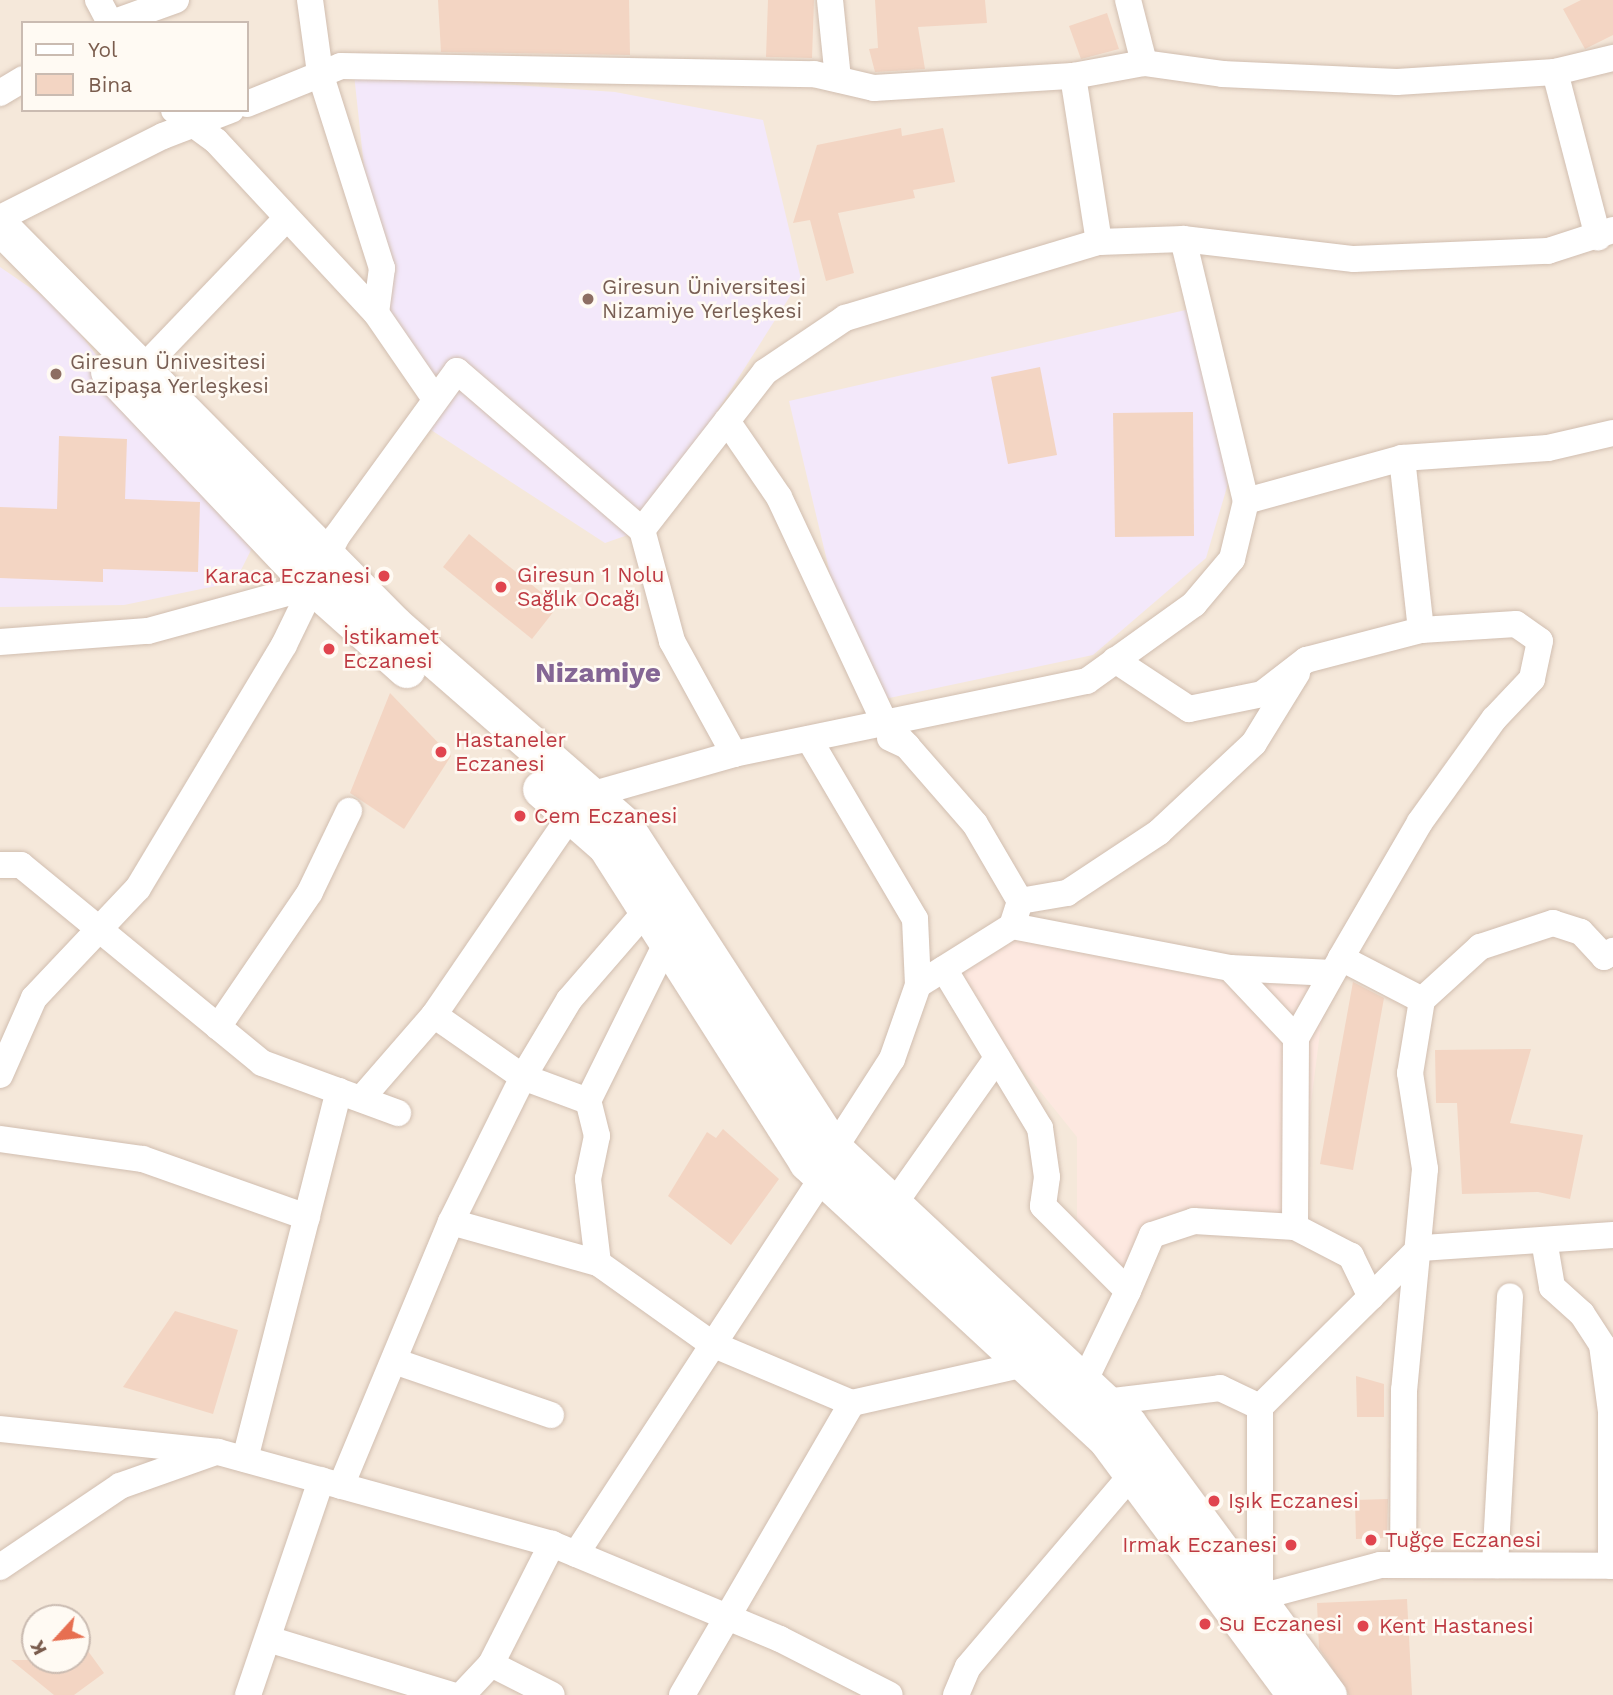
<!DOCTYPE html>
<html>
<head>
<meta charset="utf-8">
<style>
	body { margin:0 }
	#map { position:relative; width:1613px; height:1695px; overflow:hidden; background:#fdf6ec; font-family:"Work Sans",sans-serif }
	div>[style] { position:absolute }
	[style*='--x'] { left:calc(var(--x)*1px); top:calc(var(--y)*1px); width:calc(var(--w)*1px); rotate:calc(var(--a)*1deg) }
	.residential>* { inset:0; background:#f5e8da }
	.commercial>* { inset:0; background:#fde8e0 }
	.education>* { inset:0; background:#f3e8fa }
	.building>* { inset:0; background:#f3d5c3 }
	.roads { filter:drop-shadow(0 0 2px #d1beb0) drop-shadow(0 0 2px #d1beb0) }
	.street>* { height:26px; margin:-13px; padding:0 13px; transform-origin:13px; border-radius:13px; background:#fff }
	.secondary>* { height:37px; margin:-18.5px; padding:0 18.5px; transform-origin:18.5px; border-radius:18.5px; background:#fff }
	.dots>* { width:19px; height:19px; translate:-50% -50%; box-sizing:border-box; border:4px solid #fffaf3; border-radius:50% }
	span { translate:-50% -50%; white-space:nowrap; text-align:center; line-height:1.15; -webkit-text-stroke:5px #fffaf3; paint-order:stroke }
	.education-label { font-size:21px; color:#785e54 }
	.left { translate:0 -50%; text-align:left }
	.health-label { font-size:21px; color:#be3a42 }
	.right { translate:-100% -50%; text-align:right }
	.district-label { font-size:28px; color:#846695; font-weight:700 }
	.legend { position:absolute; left:21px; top:21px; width:228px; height:91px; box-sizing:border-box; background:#fffaf3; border:2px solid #cabbb1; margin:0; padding:9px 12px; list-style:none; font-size:21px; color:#7a5c4d }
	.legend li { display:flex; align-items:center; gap:14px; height:35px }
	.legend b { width:35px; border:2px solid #cabbb1 }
	.north { position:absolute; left:21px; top:1604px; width:70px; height:70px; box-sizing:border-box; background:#fffaf3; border:2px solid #cabbb1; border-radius:50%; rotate:243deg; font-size:19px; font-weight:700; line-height:28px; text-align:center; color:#7a5c4d }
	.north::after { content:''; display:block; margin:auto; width:24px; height:32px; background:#e76f51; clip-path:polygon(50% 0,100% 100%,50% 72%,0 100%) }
</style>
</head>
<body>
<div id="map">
	<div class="residential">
		<i style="clip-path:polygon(evenodd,0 0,1613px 0,1613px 1695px,0 1695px,0 0,23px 23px,247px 23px,247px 110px,23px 110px,23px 23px,0 0,35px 1618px,77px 1618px,77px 1660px,35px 1660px,35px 1618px)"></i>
	</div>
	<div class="commercial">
		<i style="clip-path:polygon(1012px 926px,1326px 986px,1295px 1227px,1152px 1235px,1128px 1291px,1077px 1237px,1077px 1137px,952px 982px)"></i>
	</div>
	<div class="education">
		<i style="clip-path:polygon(354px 74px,615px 92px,763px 120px,801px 279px,642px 530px,605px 543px,428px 428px,375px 270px)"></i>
		<i style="clip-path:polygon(0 267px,61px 309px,161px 439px,256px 540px,235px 582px,124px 605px,0 607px)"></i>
		<i style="clip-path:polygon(1190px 309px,1235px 460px,1206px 558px,1093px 655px,861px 704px,789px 401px)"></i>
	</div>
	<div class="building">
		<i style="clip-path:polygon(438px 0,629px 0,630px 55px,441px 52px)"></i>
		<i style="clip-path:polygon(768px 0,814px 0,812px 58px,766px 57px)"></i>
		<i style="clip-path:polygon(875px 0,985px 0,987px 23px,918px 27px,925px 69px,875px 72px,869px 49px,878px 48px)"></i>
		<i style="clip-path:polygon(1581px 0,1613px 0,1613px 35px,1585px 49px,1563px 9px)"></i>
		<i style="clip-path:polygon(1107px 13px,1119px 49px,1081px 59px,1069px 26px)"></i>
		<i style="clip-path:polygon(901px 128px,902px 136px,943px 128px,955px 182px,913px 190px,915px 198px,838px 213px,854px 273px,826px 281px,810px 220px,793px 223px,817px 145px)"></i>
		<i style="clip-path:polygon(1040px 367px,1057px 455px,1008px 464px,991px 377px)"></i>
		<i style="clip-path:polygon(1193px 412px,1194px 536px,1115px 537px,1113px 413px)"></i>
		<i style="clip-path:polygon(59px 436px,127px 439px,125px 499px,200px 502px,198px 572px,103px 569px,103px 582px,0 578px,0 507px,57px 509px)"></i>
		<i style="clip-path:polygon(469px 534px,558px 606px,532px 639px,443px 567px)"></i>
		<i style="clip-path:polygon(390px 693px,451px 756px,404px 829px,350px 793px)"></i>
		<i style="clip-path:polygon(1353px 982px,1384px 998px,1353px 1170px,1320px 1164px)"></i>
		<i style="clip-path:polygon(1531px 1049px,1510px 1123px,1583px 1135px,1570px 1199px,1538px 1192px,1462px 1194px,1457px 1103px,1436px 1103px,1435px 1050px)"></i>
		<i style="clip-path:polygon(723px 1129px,779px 1179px,731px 1245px,668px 1196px,707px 1132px,716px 1138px)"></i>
		<i style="clip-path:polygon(175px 1311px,238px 1330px,213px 1414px,123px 1387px)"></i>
		<i style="clip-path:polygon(1356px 1376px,1384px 1384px,1384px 1417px,1357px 1417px)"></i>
		<i style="clip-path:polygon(1388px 1499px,1387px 1538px,1356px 1539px,1355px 1500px)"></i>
		<i style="clip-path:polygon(1407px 1599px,1412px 1695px,1349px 1695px,1319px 1648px,1317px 1603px)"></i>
		<i style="clip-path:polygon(77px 1636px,104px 1673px,74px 1695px,54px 1695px,11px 1660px,77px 1660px)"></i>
	</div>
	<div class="roads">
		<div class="street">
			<i style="--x:98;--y:0;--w:26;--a:62"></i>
			<i style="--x:310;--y:0;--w:74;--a:82.2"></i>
			<i style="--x:320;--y:73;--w:205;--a:72.4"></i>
			<i style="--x:382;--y:268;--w:45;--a:97.6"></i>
			<i style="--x:830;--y:0;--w:79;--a:84.2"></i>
			<i style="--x:1128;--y:0;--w:65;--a:75.7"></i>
			<i style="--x:112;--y:23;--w:68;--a:-19.8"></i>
			<i style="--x:1555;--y:72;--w:171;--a:75.4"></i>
			<i style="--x:0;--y:93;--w:27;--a:-31"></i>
			<i style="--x:247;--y:104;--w:101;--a:-22"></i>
			<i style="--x:341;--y:66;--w:473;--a:1"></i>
			<i style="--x:814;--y:74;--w:62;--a:13.1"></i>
			<i style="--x:874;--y:88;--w:199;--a:-3.5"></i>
			<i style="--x:1073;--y:76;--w:72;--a:-10.4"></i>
			<i style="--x:1144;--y:63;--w:79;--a:8"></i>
			<i style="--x:1222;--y:74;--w:175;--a:2.6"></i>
			<i style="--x:1397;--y:82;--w:158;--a:-3.6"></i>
			<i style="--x:1555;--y:72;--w:60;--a:-13.6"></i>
			<i style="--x:174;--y:110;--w:52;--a:36.4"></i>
			<i style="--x:216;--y:141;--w:235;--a:47.1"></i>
			<i style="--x:376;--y:313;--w:104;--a:55.5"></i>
			<i style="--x:0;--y:218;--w:182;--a:-26.7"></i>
			<i style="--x:163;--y:136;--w:73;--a:-20.9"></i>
			<i style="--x:1183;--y:239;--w:269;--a:76.5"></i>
			<i style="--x:1099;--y:242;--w:84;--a:-2"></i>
			<i style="--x:1183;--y:239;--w:172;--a:6.7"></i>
			<i style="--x:1354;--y:259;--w:194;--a:-2.4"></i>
			<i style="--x:1548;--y:251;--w:68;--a:-17.9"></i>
			<i style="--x:142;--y:369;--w:207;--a:-46.2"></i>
			<i style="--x:727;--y:421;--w:92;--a:55.6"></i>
			<i style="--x:779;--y:497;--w:250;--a:64.9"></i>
			<i style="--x:885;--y:723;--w:32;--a:46"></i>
			<i style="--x:1402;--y:458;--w:173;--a:83.7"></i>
			<i style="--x:0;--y:642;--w:148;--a:-4.3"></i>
			<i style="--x:148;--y:631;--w:171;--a:-15.3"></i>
			<i style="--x:1115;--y:660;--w:89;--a:33.5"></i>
			<i style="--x:1189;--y:709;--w:75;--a:-11.6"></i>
			<i style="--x:1262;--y:694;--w:56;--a:-37.7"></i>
			<i style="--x:1306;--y:660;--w:119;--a:-14.6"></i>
			<i style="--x:1421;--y:630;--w:95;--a:-3.6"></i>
			<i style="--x:1516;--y:624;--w:29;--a:35"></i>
			<i style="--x:1540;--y:641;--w:39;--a:102"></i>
			<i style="--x:1532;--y:679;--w:55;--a:133.5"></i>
			<i style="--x:1494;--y:719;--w:127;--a:125.7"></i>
			<i style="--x:1420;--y:822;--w:157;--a:120.2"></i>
			<i style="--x:890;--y:738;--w:19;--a:25"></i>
			<i style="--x:907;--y:746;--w:103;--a:48.9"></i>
			<i style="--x:975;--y:824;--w:89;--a:59.7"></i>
			<i style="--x:809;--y:739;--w:209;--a:59.5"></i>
			<i style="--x:915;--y:919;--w:66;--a:87.4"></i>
			<i style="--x:918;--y:985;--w:111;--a:-32.1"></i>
			<i style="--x:1012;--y:926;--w:222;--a:10.9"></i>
			<i style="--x:1230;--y:968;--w:96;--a:46.7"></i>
			<i style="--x:734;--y:754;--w:129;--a:-118.8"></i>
			<i style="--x:672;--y:641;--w:115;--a:-105.1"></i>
			<i style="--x:642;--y:530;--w:200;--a:-52.1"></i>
			<i style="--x:765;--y:372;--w:97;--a:-34"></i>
			<i style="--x:845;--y:318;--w:265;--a:-16.7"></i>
			<i style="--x:1099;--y:242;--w:168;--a:-98.9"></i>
			<i style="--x:587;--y:796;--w:153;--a:-15.9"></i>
			<i style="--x:734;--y:754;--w:360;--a:-11.7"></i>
			<i style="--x:1087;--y:681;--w:132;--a:-35.7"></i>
			<i style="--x:1194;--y:604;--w:59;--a:-49.8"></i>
			<i style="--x:1232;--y:559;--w:60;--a:-76.4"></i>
			<i style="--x:1246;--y:501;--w:162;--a:-15.4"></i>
			<i style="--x:1402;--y:458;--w:146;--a:-3.9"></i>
			<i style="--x:1548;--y:448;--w:67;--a:-13"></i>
			<i style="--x:0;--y:865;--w:21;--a:0"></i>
			<i style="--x:21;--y:865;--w:312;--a:39.4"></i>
			<i style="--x:262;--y:1063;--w:145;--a:20.2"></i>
			<i style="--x:1012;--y:926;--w:26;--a:-72"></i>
			<i style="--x:1020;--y:901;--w:48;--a:-9.7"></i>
			<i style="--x:1067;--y:893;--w:110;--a:-33.5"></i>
			<i style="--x:1159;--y:832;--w:130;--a:-43.1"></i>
			<i style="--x:1254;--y:743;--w:82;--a:-58.4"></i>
			<i style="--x:1230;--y:968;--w:102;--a:2.8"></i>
			<i style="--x:944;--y:969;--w:186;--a:58.9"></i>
			<i style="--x:1040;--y:1128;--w:49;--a:81.9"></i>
			<i style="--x:1047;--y:1177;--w:29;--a:98"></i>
			<i style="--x:1043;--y:1206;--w:120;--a:45"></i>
			<i style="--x:1128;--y:1291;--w:101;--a:115.8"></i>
			<i style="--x:1422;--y:1000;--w:79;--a:-42.4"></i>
			<i style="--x:1480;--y:947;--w:77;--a:-18.2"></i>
			<i style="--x:1553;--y:923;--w:29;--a:18"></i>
			<i style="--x:1581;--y:932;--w:34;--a:47"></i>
			<i style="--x:1604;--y:957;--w:11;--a:-34"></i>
			<i style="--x:434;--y:1015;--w:108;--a:34.9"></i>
			<i style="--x:523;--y:1077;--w:69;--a:20.3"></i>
			<i style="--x:218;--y:1027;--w:163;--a:-55.7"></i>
			<i style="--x:310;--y:892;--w:90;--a:-64.3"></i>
			<i style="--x:0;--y:1075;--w:84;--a:-66.2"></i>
			<i style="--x:34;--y:998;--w:151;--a:-46.6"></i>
			<i style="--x:138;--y:888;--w:283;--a:-59"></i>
			<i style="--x:284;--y:645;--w:121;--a:-64.1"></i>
			<i style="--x:337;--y:536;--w:204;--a:-54"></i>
			<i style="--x:457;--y:371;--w:244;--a:40.7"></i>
			<i style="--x:361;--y:1099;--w:111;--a:-49"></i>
			<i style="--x:434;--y:1015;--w:242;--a:-55.6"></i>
			<i style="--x:0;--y:1139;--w:144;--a:8"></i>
			<i style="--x:143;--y:1159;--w:174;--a:19.5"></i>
			<i style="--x:834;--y:1149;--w:107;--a:-57.2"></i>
			<i style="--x:892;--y:1059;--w:78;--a:-70.6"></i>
			<i style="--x:894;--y:1204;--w:179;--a:-54.8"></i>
			<i style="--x:451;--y:1222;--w:153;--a:15.6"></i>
			<i style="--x:598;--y:1263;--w:140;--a:35.4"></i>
			<i style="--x:712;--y:1344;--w:152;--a:22.9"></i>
			<i style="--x:852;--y:1403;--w:177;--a:-12.7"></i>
			<i style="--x:1613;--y:1235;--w:193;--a:176.1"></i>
			<i style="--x:1420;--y:1248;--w:226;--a:135.2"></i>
			<i style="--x:1260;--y:1407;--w:190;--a:90"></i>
			<i style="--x:1260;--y:1597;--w:124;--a:-14.9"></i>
			<i style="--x:1380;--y:1565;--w:233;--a:0.2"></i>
			<i style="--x:1544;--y:1240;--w:48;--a:80.3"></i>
			<i style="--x:1552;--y:1287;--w:40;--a:42"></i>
			<i style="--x:1582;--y:1314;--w:37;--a:57"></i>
			<i style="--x:1602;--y:1345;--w:68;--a:82.3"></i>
			<i style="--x:1611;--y:1412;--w:154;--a:90"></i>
			<i style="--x:598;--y:1263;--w:85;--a:-96.8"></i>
			<i style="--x:588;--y:1179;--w:44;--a:-78.2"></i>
			<i style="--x:597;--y:1136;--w:36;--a:-104"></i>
			<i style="--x:588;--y:1101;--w:178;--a:-63.6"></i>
			<i style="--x:1128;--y:1291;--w:61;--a:-66.8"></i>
			<i style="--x:1152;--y:1235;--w:44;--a:-18.4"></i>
			<i style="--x:1194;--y:1221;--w:101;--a:3.4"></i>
			<i style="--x:1371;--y:1297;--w:46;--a:-116"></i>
			<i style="--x:1351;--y:1256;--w:63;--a:-152.6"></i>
			<i style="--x:1295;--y:1227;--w:189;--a:-89.7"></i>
			<i style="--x:1296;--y:1038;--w:92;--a:-60.6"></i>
			<i style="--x:1341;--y:958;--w:91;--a:27.4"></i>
			<i style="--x:1422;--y:1000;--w:74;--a:99.3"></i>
			<i style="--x:1410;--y:1073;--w:97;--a:81.1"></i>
			<i style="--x:1425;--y:1169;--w:222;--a:95.4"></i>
			<i style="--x:1404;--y:1390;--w:175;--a:90.3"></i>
			<i style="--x:394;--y:1361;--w:166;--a:19"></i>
			<i style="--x:1105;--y:1402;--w:116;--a:-6.9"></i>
			<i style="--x:1220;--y:1388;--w:44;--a:25.4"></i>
			<i style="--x:0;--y:1429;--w:219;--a:6"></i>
			<i style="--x:218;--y:1452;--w:346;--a:15.4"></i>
			<i style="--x:552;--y:1544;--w:247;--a:22.6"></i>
			<i style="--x:780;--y:1639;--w:123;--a:27"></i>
			<i style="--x:245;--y:1459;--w:380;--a:-75.7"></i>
			<i style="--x:341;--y:1486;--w:286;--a:-67.4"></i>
			<i style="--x:451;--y:1222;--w:162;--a:-63.6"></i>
			<i style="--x:523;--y:1077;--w:90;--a:-59.1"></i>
			<i style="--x:569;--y:1000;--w:119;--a:-49.1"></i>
			<i style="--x:576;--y:1554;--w:451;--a:-56.8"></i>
			<i style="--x:1495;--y:1565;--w:269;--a:-86.8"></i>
			<i style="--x:0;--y:1567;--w:145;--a:-34"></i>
			<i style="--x:120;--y:1486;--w:99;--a:-19.5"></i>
			<i style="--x:268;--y:1639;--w:192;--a:16.9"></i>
			<i style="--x:491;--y:1664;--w:68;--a:26.9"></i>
			<i style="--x:248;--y:1695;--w:227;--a:-71.2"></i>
			<i style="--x:462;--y:1695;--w:42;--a:-46.9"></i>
			<i style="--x:491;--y:1664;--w:135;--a:-63.1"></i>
			<i style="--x:682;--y:1695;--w:338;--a:-59.8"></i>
			<i style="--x:956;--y:1695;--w:30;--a:-67"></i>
			<i style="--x:968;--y:1667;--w:253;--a:-49.6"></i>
		</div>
		<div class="secondary">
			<i style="--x:0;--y:226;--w:561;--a:45.29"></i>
			<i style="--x:395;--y:625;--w:304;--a:41.1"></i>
			<i style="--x:624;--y:825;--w:386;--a:57.1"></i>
			<i style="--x:834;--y:1149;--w:403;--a:43.1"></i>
			<i style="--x:1128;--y:1424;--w:337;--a:53.6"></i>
			<i style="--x:109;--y:371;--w:296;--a:46.5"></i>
			<i style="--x:313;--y:586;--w:125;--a:41.7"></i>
			<i style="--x:541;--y:789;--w:86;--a:41.2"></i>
			<i style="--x:606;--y:846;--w:375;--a:57.5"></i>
			<i style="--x:807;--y:1162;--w:409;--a:42.8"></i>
			<i style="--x:1107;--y:1440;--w:317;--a:53.5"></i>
		</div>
	</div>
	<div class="dots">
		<i style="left:588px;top:299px;background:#8d6e63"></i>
		<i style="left:56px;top:374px;background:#8d6e63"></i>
		<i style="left:384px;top:576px;background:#e0444e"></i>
		<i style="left:501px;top:587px;background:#e0444e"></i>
		<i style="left:329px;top:649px;background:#e0444e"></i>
		<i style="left:441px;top:752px;background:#e0444e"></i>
		<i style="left:520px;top:816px;background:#e0444e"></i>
		<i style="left:1214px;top:1501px;background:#e0444e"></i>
		<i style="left:1371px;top:1540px;background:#e0444e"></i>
		<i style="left:1291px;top:1545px;background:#e0444e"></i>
		<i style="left:1205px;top:1624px;background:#e0444e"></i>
		<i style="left:1363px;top:1626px;background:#e0444e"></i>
	</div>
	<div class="education-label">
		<span class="left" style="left:602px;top:299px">Giresun Üniversitesi<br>Nizamiye Yerleşkesi</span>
		<span class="left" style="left:70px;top:374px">Giresun Ünivesitesi<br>Gazipaşa Yerleşkesi</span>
	</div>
	<div class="health-label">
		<span class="left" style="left:517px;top:587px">Giresun 1 Nolu<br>Sağlık Ocağı</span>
		<span class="right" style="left:370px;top:576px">Karaca Eczanesi</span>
		<span class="left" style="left:343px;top:649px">İstikamet<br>Eczanesi</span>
		<span class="left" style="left:455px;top:752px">Hastaneler<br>Eczanesi</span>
		<span class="left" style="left:534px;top:816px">Cem Eczanesi</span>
		<span class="left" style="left:1228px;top:1501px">Işık Eczanesi</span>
		<span class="left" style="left:1385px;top:1540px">Tuğçe Eczanesi</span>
		<span class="right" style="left:1277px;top:1545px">Irmak Eczanesi</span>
		<span class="left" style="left:1219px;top:1624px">Su Eczanesi</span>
		<span class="left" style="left:1379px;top:1626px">Kent Hastanesi</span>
	</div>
	<div class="district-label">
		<span style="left:598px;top:673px">Nizamiye</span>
	</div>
	<ul class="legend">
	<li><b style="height:9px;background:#fff"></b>Yol</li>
	<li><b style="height:19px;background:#f3d5c3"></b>Bina</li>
	</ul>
	<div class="north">K</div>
</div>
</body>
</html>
